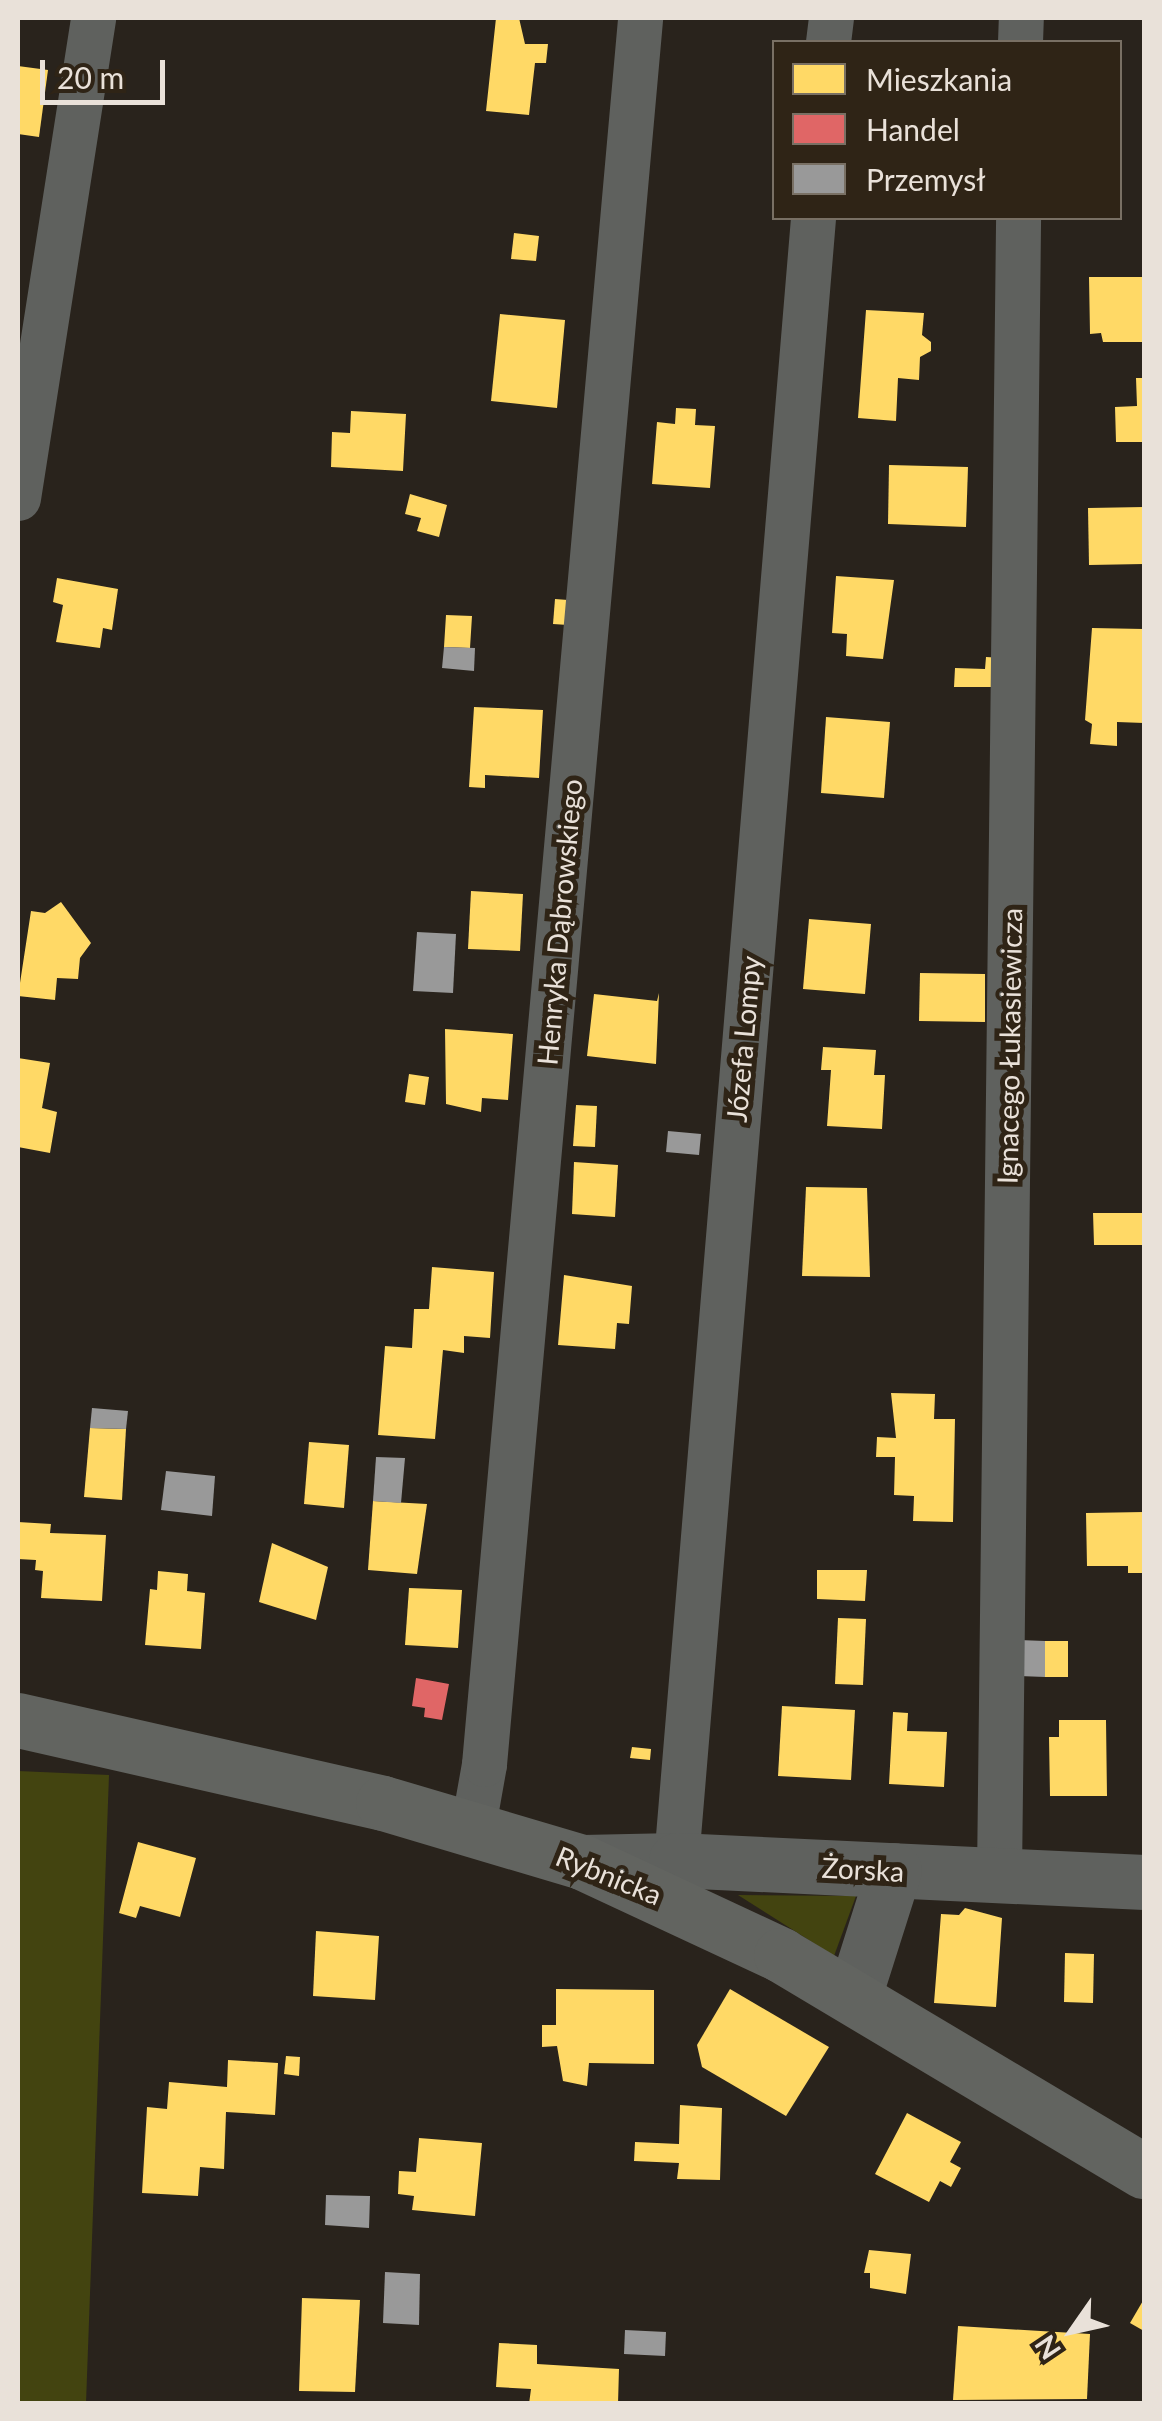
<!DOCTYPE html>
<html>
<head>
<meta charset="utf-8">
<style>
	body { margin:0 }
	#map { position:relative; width:1162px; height:2421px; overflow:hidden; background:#29231c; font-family:Lato,sans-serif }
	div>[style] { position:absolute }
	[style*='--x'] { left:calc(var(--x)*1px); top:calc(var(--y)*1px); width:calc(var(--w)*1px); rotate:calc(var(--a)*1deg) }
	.green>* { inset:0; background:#434410 }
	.homes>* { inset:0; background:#ffd966 }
	.shops>* { inset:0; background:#e06666 }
	.industry>* { inset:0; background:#999 }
	.minor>* { height:45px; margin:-22.5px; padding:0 22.5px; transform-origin:22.5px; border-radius:22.5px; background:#5f615e }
	.tertiary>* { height:55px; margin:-27.5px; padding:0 27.5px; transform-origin:27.5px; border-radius:27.5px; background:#5f615e }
	.secondary>* { height:55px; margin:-27.5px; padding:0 27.5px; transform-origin:27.5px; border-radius:27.5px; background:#626460 }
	span { translate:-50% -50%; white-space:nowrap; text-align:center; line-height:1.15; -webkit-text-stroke:10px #2f2416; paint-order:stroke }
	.street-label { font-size:28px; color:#e9e1d9 }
	.frame { position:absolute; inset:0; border:20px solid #e9e1d9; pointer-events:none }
	.legend { position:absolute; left:772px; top:40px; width:350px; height:180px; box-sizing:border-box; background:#2f2416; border:2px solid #797064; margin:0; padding:12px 18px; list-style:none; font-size:30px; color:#e9e1d9 }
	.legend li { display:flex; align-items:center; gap:20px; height:50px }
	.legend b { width:50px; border:2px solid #797064 }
	.north { position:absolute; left:1022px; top:2281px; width:100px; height:100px; -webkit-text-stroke:8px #2f2416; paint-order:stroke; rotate:236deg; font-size:28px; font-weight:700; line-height:40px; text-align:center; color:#e9e1d9 }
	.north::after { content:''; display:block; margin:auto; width:35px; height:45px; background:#e9e1d9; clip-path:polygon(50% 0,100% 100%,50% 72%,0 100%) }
	.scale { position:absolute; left:40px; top:60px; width:125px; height:45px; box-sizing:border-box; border:5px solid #e9e1d9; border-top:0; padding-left:12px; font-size:30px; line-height:35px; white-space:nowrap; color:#e9e1d9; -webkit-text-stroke:8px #2f2416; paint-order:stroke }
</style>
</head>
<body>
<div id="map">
	<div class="green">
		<i style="clip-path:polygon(18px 1771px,109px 1775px,86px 2403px,18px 2403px)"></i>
		<i style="clip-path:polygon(738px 1895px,856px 1896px,834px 1956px)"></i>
	</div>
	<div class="homes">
		<i style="clip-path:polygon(496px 18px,519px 18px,525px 44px,548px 44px,546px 63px,535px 63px,529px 115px,486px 111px)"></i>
		<i style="clip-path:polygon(18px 66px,48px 70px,39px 137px,18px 134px)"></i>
		<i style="clip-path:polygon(514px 233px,539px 236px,536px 261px,511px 259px)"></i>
		<i style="clip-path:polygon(1089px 277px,1144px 277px,1144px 342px,1103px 342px,1101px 333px,1090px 334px)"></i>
		<i style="clip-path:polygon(866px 310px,924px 313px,922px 335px,931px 342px,931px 351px,920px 357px,919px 380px,898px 378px,896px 421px,858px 418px)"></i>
		<i style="clip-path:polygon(500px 314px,565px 320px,557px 408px,491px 401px)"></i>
		<i style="clip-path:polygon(1136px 378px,1144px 378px,1144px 442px,1116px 442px,1115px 407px,1137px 406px)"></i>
		<i style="clip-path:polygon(676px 408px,696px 409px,695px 425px,715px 426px,710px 488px,652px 484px,657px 422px,675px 424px)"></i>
		<i style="clip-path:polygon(351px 411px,406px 414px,403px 471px,331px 467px,332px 432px,350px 433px)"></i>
		<i style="clip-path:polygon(889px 465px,968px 467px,966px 527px,888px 524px)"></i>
		<i style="clip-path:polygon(410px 494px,447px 505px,439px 537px,417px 531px,421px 518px,405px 514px)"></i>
		<i style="clip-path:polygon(1144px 507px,1144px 564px,1089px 565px,1088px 508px)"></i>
		<i style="clip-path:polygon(836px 576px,894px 580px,883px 659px,846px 656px,847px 634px,832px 633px)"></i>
		<i style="clip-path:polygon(57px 578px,118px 589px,112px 630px,103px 628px,100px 648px,56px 642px,63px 605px,53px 602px)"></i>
		<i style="clip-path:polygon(555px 599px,568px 600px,568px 625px,553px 624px)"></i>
		<i style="clip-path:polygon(446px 615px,472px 616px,470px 648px,444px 647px)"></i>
		<i style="clip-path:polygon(1092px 628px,1144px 629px,1144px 723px,1117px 722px,1117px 746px,1090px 744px,1092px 724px,1085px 720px)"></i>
		<i style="clip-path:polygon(986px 657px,1003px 658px,1004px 687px,954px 687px,955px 668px,985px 669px)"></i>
		<i style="clip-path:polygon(474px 707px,543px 710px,539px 778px,485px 775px,485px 788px,469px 787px)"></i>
		<i style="clip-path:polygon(826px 717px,890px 722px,884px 798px,821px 793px)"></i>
		<i style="clip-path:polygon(471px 891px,523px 894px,520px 951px,468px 949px)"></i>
		<i style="clip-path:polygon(61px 902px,91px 943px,80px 958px,78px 979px,57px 978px,55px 1000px,18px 996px,31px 911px,45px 913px)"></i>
		<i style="clip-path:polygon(809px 919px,871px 924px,865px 994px,803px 989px)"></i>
		<i style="clip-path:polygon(920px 973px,985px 974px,985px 1022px,919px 1021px)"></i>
		<i style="clip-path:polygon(659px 993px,656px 1064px,587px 1056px,594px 994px,657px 1001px)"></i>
		<i style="clip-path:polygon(445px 1029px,513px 1034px,508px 1100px,482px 1098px,481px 1112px,446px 1104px)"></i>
		<i style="clip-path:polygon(823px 1047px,876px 1050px,874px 1075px,885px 1075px,882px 1129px,827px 1126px,831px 1070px,821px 1070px)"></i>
		<i style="clip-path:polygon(18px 1058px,50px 1063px,42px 1108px,57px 1112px,50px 1153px,18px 1147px)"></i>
		<i style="clip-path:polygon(409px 1074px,429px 1077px,425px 1105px,405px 1102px)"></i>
		<i style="clip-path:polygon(576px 1105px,597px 1106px,595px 1147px,573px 1146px)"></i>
		<i style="clip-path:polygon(574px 1162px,618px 1165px,615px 1217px,572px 1214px)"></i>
		<i style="clip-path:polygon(806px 1187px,867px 1188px,870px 1277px,802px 1276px)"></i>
		<i style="clip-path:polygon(1093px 1213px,1144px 1213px,1144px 1245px,1094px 1245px)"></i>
		<i style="clip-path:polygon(432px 1267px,494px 1272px,490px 1338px,464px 1336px,464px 1353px,443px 1350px,435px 1439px,378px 1435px,385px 1346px,412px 1348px,414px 1309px,429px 1309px)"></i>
		<i style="clip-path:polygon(564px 1275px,632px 1286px,629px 1324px,617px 1323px,615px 1349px,558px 1345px)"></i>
		<i style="clip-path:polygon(891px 1393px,935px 1394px,934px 1419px,955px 1419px,953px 1522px,913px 1521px,914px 1496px,894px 1495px,895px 1457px,876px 1457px,877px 1437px,896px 1438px)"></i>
		<i style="clip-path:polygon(90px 1428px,126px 1429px,122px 1500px,84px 1497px)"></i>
		<i style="clip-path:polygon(309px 1442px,349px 1445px,344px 1508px,304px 1504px)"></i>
		<i style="clip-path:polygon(373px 1501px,427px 1504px,417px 1574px,368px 1570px)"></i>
		<i style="clip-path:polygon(1144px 1512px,1144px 1573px,1128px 1573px,1128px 1566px,1087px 1566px,1086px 1513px)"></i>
		<i style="clip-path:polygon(18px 1522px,51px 1524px,50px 1533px,106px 1535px,102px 1601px,41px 1598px,43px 1571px,35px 1570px,36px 1560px,18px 1559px)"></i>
		<i style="clip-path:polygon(272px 1543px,328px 1567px,316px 1620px,259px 1602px)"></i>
		<i style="clip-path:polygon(817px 1570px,867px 1570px,865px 1601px,817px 1599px)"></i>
		<i style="clip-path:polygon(158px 1571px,188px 1574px,187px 1591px,205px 1593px,201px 1649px,145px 1645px,150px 1589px,157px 1590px)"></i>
		<i style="clip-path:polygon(409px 1588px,462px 1590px,458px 1648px,405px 1645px)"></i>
		<i style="clip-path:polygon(838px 1618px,866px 1619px,863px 1685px,835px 1684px)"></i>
		<i style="clip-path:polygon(1045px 1641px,1068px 1641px,1068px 1677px,1045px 1677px)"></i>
		<i style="clip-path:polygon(782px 1706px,855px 1710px,851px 1780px,778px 1776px)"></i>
		<i style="clip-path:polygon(893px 1712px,908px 1713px,907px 1731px,947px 1732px,944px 1787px,889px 1784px)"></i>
		<i style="clip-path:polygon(1059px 1720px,1106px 1720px,1107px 1796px,1050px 1796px,1049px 1737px,1059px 1737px)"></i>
		<i style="clip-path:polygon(632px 1747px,651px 1749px,650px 1760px,630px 1758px)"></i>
		<i style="clip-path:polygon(138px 1842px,196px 1858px,180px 1917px,140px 1906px,136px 1918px,119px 1913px)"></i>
		<i style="clip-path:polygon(965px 1908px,1002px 1918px,996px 2007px,934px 2003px,941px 1914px,959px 1915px)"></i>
		<i style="clip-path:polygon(316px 1931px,379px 1936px,375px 2000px,313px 1996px)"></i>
		<i style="clip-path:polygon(1065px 1953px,1094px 1954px,1093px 2003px,1064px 2002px)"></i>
		<i style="clip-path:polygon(556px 1989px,654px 1990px,654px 2064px,589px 2063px,587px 2086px,563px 2081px,557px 2046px,542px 2047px,542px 2025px,556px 2025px)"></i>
		<i style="clip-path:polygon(730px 1989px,829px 2047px,786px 2116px,702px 2067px,697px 2045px)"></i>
		<i style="clip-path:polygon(286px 2056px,300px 2057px,299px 2076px,284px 2074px)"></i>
		<i style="clip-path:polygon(228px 2060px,278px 2063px,275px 2115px,226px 2112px,224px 2169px,200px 2167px,198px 2196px,142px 2193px,147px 2107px,167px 2109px,169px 2082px,227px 2087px)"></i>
		<i style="clip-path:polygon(680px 2105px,722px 2108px,720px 2180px,677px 2179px,679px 2163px,634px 2161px,635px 2142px,679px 2144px)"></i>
		<i style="clip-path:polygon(907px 2113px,961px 2142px,950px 2162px,961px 2168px,951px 2187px,940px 2181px,929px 2202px,875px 2174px)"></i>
		<i style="clip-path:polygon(419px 2138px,482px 2143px,475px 2216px,412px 2210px,414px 2196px,398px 2194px,399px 2171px,416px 2172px)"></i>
		<i style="clip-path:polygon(869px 2250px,911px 2254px,906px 2294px,870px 2288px,870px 2273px,864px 2273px)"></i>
		<i style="clip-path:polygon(302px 2298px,360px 2300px,355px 2392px,299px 2391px)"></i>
		<i style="clip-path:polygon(1144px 2299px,1144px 2331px,1130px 2323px)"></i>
		<i style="clip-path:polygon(958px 2326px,1090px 2334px,1087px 2399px,953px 2400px)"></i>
		<i style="clip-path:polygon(499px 2343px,537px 2345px,537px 2364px,619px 2369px,618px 2404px,529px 2404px,531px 2389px,496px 2387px)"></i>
	</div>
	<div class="shops">
		<i style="clip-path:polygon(416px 1678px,449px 1684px,442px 1720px,424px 1717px,425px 1708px,412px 1706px)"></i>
	</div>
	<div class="industry">
		<i style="clip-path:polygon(444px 647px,475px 648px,474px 671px,442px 668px)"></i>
		<i style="clip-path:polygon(417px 932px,456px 934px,453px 993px,413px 991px)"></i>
		<i style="clip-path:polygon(668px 1131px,701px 1134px,699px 1155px,666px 1152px)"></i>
		<i style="clip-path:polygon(92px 1408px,128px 1411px,126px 1429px,90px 1428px)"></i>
		<i style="clip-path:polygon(376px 1457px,405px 1458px,401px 1503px,373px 1501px)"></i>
		<i style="clip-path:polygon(166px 1471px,215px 1476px,212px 1516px,161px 1510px)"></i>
		<i style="clip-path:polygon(1019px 1640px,1045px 1641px,1045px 1677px,1019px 1676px)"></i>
		<i style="clip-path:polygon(326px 2195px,370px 2196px,369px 2228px,325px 2225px)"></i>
		<i style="clip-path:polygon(385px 2272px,420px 2274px,419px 2325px,383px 2323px)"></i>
		<i style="clip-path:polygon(625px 2330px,666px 2332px,665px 2356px,624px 2354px)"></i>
	</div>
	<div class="minor">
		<i style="--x:828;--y:42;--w:24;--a:-83"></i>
		<i style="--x:1020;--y:42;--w:24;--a:-88"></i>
		<i style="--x:18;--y:498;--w:486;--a:-81.1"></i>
		<i style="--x:473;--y:1826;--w:63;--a:-79.9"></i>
		<i style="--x:484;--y:1764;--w:1753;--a:-84.89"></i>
		<i style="--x:676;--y:1860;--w:1648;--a:-85.23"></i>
		<i style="--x:999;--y:1875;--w:1657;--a:-89.34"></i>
	</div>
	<div class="tertiary">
		<i style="--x:582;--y:1862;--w:94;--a:-1.2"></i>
		<i style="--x:676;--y:1860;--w:469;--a:2.7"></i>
		<i style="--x:854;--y:1996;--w:132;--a:-72.4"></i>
	</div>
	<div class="secondary">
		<i style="--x:18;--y:1720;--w:374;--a:12.8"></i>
		<i style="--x:383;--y:1803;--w:208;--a:16.5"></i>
		<i style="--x:582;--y:1862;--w:220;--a:25"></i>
		<i style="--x:781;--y:1955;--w:422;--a:30.8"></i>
	</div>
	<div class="street-label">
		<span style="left:559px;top:922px;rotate:-85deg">Henryka Dąbrowskiego</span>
		<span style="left:743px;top:1039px;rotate:-85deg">Józefa Lompy</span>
		<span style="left:1009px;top:1046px;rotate:-89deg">Ignacego Łukasiewicza</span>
		<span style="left:863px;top:1869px;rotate:3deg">Żorska</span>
		<span style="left:609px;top:1875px;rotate:22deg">Rybnicka</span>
	</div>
	<div class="frame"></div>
	<ul class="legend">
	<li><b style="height:28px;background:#ffd966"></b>Mieszkania</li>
	<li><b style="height:28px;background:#e06666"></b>Handel</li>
	<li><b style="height:28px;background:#999"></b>Przemysł</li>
	</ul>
	<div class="north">N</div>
	<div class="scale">20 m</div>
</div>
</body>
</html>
